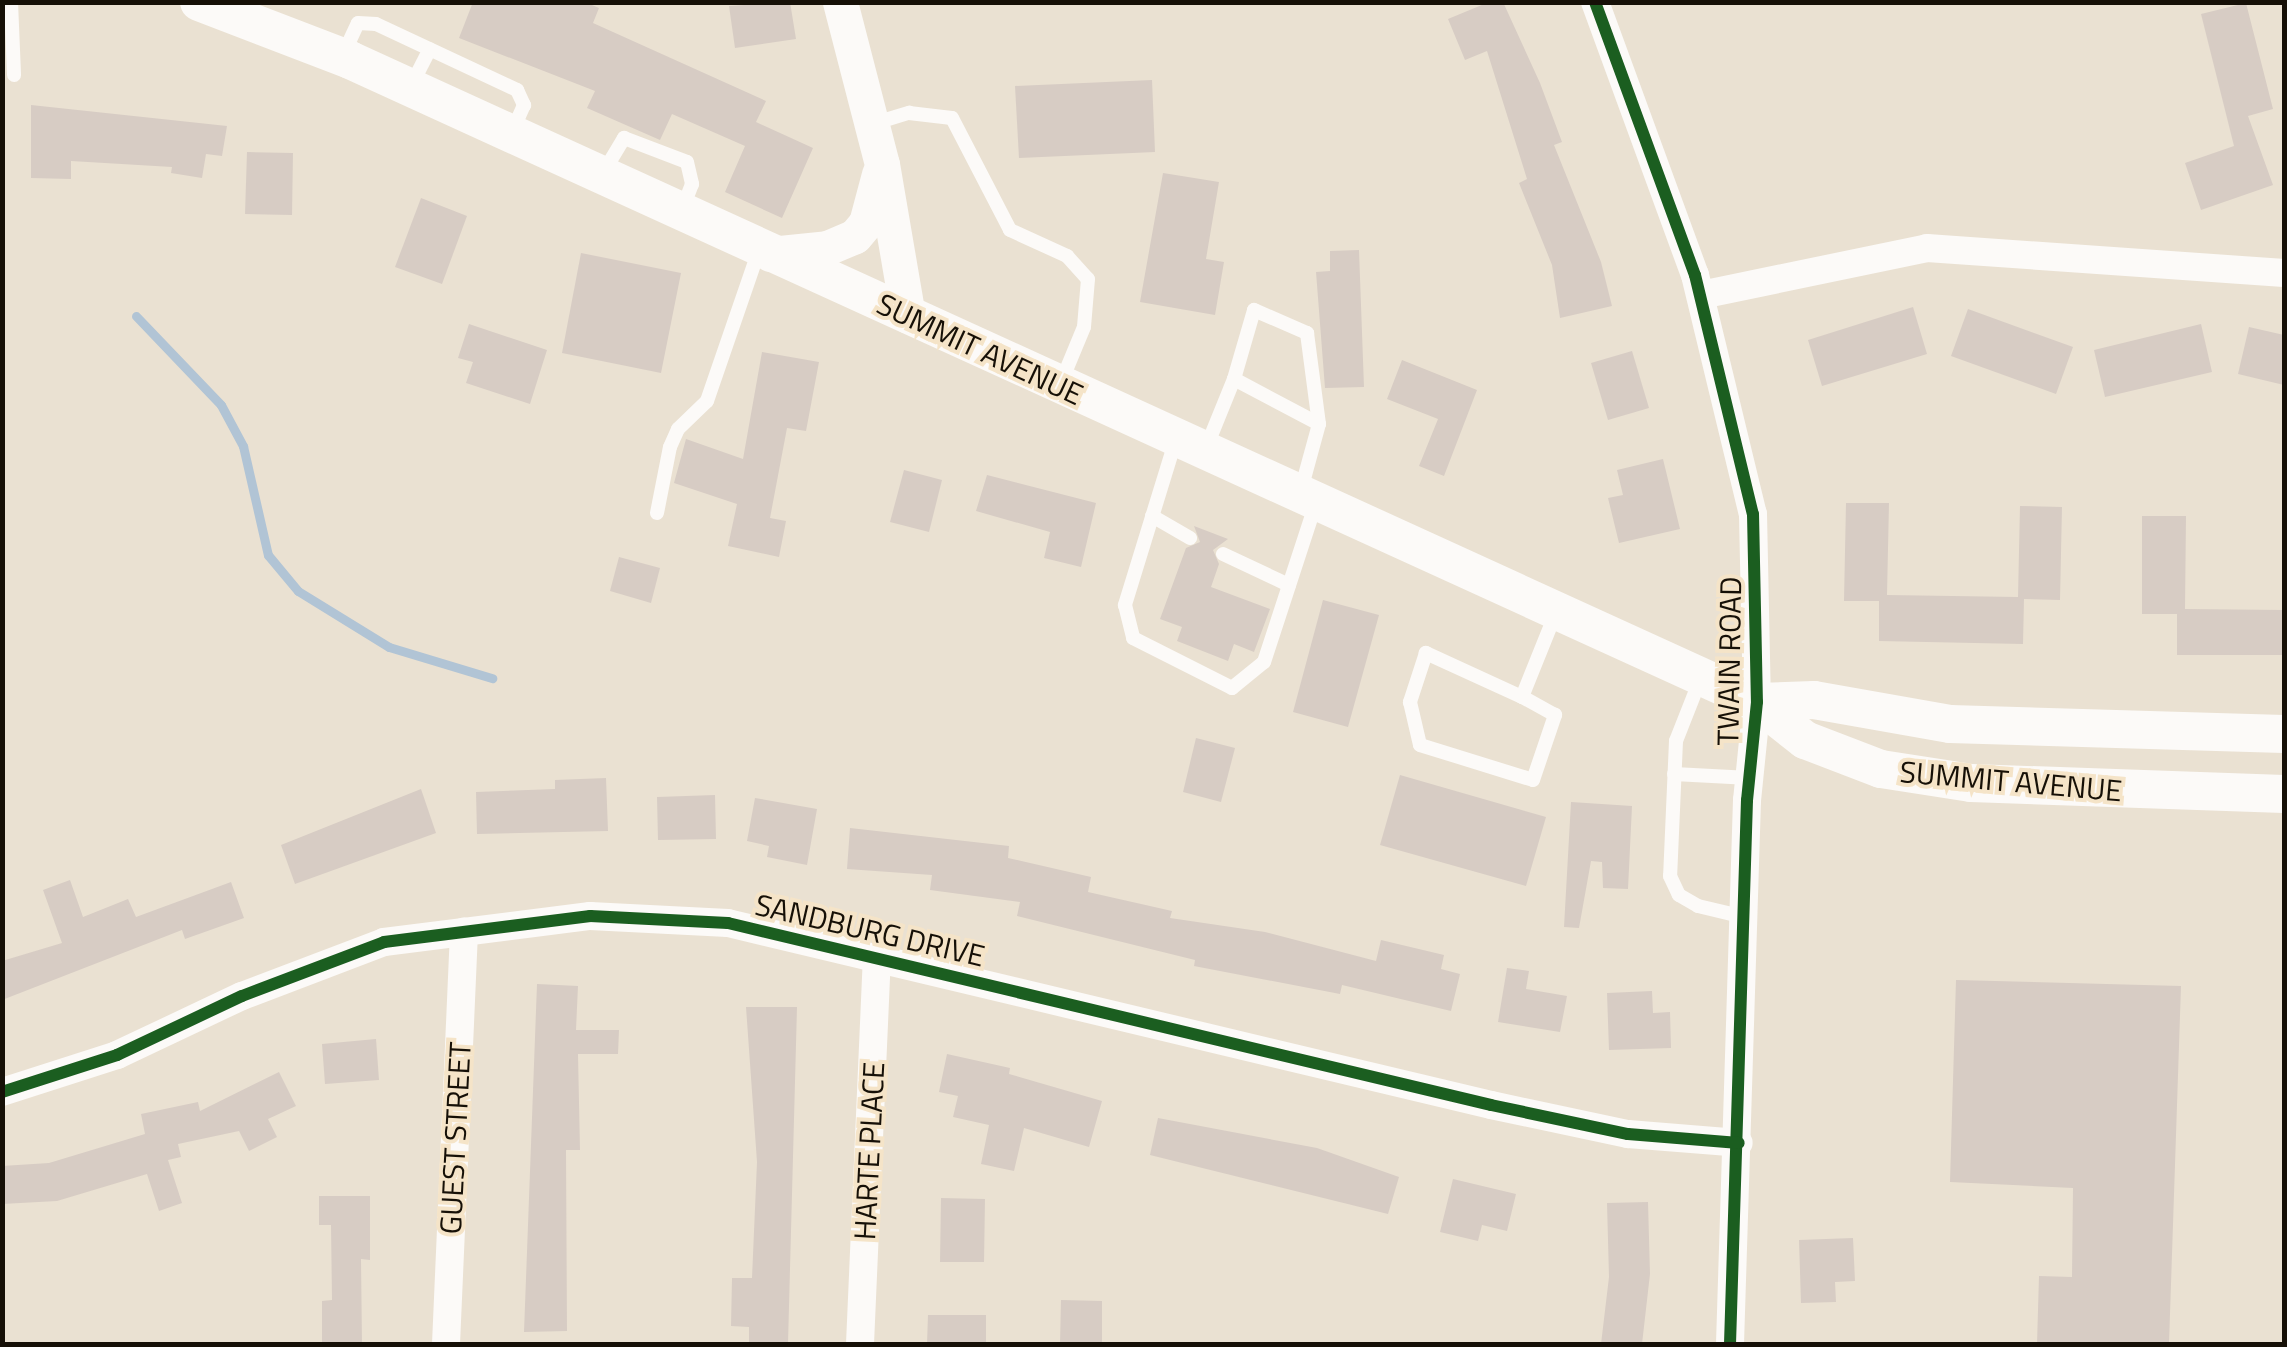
<!DOCTYPE html>
<html>
<head>
<meta charset="utf-8">
<style>
	body { margin:0 }
	#map { position:relative; width:2287px; height:1347px; overflow:hidden; background:#eae1d2; font-family:"Titillium Web",sans-serif }
	div>[style] { position:absolute }
	[style*='--x'] { left:calc(var(--x)*1px); top:calc(var(--y)*1px); width:calc(var(--w)*1px); rotate:calc(var(--a)*1deg) }
	.stream>* { height:9px; margin:-4.5px; padding:0 4.5px; transform-origin:4.5px; border-radius:4.5px; background:#b1c4d5 }
	.building>* { inset:0; background:#d7ccc4 }
	.service>* { height:14px; margin:-7px; padding:0 7px; transform-origin:7px; border-radius:7px; background:#fcfaf8 }
	.minor>* { height:28px; margin:-14px; padding:0 14px; transform-origin:14px; border-radius:14px; background:#fcfaf8 }
	.tertiary>* { height:35px; margin:-17.5px; padding:0 17.5px; transform-origin:17.5px; border-radius:17.5px; background:#fcfaf8 }
	.secondary>* { height:38px; margin:-19px; padding:0 19px; transform-origin:19px; border-radius:19px; background:#fcfaf8 }
	.cycleway>* { height:12px; margin:-6px; padding:0 6px; transform-origin:6px; border-radius:6px; background:#1b5e20 }
	span { translate:-50% -50%; white-space:nowrap; text-align:center; line-height:1.15; -webkit-text-stroke:8px #f5e4c8; paint-order:stroke }
	.street-label { font-size:30px; color:#161007 }
	.frame { position:absolute; inset:0; border:5px solid #161007; pointer-events:none }
</style>
</head>
<body>
<div id="map">
	<div class="stream">
		<i style="--x:136;--y:316;--w:123;--a:46.3"></i>
		<i style="--x:221;--y:405;--w:47;--a:61.8"></i>
		<i style="--x:243;--y:446;--w:112;--a:77.1"></i>
		<i style="--x:268;--y:555;--w:47;--a:50.2"></i>
		<i style="--x:298;--y:591;--w:107;--a:31.6"></i>
		<i style="--x:389;--y:647;--w:108;--a:16.8"></i>
	</div>
	<div class="building">
		<i style="clip-path:polygon(473px 2px,585px 2px,599px 8px,593px 23px,766px 101px,756px 122px,813px 148px,782px 218px,725px 192px,745px 146px,672px 114px,660px 140px,587px 108px,595px 91px,459px 38px)"></i>
		<i style="clip-path:polygon(790px 2px,796px 39px,735px 48px,729px 6px)"></i>
		<i style="clip-path:polygon(1489px 2px,1503px 2px,1540px 83px,1562px 142px,1554px 145px,1601px 262px,1612px 306px,1560px 318px,1552px 265px,1519px 183px,1527px 179px,1487px 51px,1465px 60px,1448px 19px)"></i>
		<i style="clip-path:polygon(2246px 3px,2273px 109px,2248px 116px,2273px 185px,2201px 210px,2185px 163px,2234px 146px,2201px 14px)"></i>
		<i style="clip-path:polygon(1152px 80px,1155px 152px,1019px 158px,1015px 86px)"></i>
		<i style="clip-path:polygon(31px 105px,227px 126px,222px 156px,206px 154px,202px 178px,171px 173px,172px 167px,71px 161px,71px 179px,31px 178px)"></i>
		<i style="clip-path:polygon(247px 152px,293px 153px,292px 215px,245px 214px)"></i>
		<i style="clip-path:polygon(1163px 173px,1219px 182px,1206px 259px,1224px 262px,1215px 315px,1140px 302px)"></i>
		<i style="clip-path:polygon(421px 198px,467px 216px,442px 284px,395px 267px)"></i>
		<i style="clip-path:polygon(1359px 250px,1364px 387px,1325px 388px,1316px 272px,1330px 271px,1330px 251px)"></i>
		<i style="clip-path:polygon(581px 253px,681px 273px,661px 373px,562px 353px)"></i>
		<i style="clip-path:polygon(1913px 307px,1927px 354px,1822px 386px,1808px 340px)"></i>
		<i style="clip-path:polygon(1968px 309px,2073px 347px,2056px 394px,1951px 356px)"></i>
		<i style="clip-path:polygon(469px 324px,547px 350px,530px 404px,466px 383px,473px 362px,458px 358px)"></i>
		<i style="clip-path:polygon(2201px 324px,2212px 372px,2105px 397px,2094px 350px)"></i>
		<i style="clip-path:polygon(2249px 327px,2284px 335px,2284px 385px,2238px 374px)"></i>
		<i style="clip-path:polygon(1632px 351px,1649px 408px,1608px 420px,1591px 363px)"></i>
		<i style="clip-path:polygon(762px 352px,819px 362px,806px 431px,787px 428px,770px 518px,786px 521px,779px 557px,728px 546px,737px 504px,674px 483px,686px 439px,743px 459px)"></i>
		<i style="clip-path:polygon(1402px 360px,1477px 390px,1444px 476px,1419px 466px,1438px 419px,1387px 399px)"></i>
		<i style="clip-path:polygon(1663px 459px,1680px 529px,1619px 543px,1608px 498px,1623px 495px,1617px 470px)"></i>
		<i style="clip-path:polygon(904px 470px,942px 480px,929px 532px,890px 522px)"></i>
		<i style="clip-path:polygon(987px 475px,1096px 503px,1081px 567px,1044px 558px,1050px 532px,976px 511px)"></i>
		<i style="clip-path:polygon(1846px 503px,1889px 503px,1887px 595px,2018px 597px,2020px 506px,2062px 507px,2060px 600px,2024px 599px,2023px 644px,1879px 641px,1879px 601px,1844px 601px)"></i>
		<i style="clip-path:polygon(2142px 516px,2186px 516px,2185px 609px,2284px 610px,2284px 655px,2177px 655px,2177px 614px,2142px 614px)"></i>
		<i style="clip-path:polygon(1194px 526px,1228px 539px,1213px 550px,1219px 564px,1211px 587px,1270px 609px,1254px 652px,1234px 644px,1228px 661px,1177px 641px,1182px 627px,1160px 619px,1186px 548px,1200px 542px)"></i>
		<i style="clip-path:polygon(619px 557px,660px 568px,651px 603px,610px 591px)"></i>
		<i style="clip-path:polygon(1323px 600px,1379px 615px,1348px 727px,1293px 712px)"></i>
		<i style="clip-path:polygon(1196px 738px,1235px 748px,1221px 802px,1183px 792px)"></i>
		<i style="clip-path:polygon(1400px 775px,1546px 817px,1526px 886px,1380px 845px)"></i>
		<i style="clip-path:polygon(606px 778px,608px 831px,477px 834px,476px 792px,555px 789px,555px 780px)"></i>
		<i style="clip-path:polygon(421px 789px,436px 833px,295px 884px,281px 845px)"></i>
		<i style="clip-path:polygon(715px 795px,716px 839px,658px 840px,657px 797px)"></i>
		<i style="clip-path:polygon(755px 798px,817px 809px,807px 865px,767px 857px,769px 846px,747px 841px)"></i>
		<i style="clip-path:polygon(1571px 802px,1632px 806px,1628px 889px,1603px 888px,1602px 862px,1591px 861px,1579px 928px,1564px 927px)"></i>
		<i style="clip-path:polygon(850px 828px,1009px 846px,1008px 858px,1091px 877px,1088px 892px,1172px 911px,1170px 918px,1265px 932px,1376px 961px,1381px 940px,1444px 955px,1441px 969px,1460px 974px,1451px 1011px,1342px 985px,1340px 994px,1194px 966px,1195px 960px,1017px 916px,1020px 902px,930px 890px,932px 875px,847px 869px)"></i>
		<i style="clip-path:polygon(70px 880px,83px 917px,128px 899px,136px 917px,231px 882px,244px 918px,185px 939px,182px 930px,2px 1000px,2px 961px,62px 943px,43px 890px)"></i>
		<i style="clip-path:polygon(1507px 968px,1529px 971px,1526px 989px,1567px 996px,1560px 1032px,1498px 1022px)"></i>
		<i style="clip-path:polygon(1956px 980px,2181px 986px,2169px 1344px,2037px 1344px,2039px 1276px,2072px 1277px,2073px 1188px,1950px 1182px)"></i>
		<i style="clip-path:polygon(537px 984px,578px 986px,576px 1030px,619px 1030px,618px 1054px,578px 1054px,580px 1150px,566px 1150px,567px 1331px,524px 1332px)"></i>
		<i style="clip-path:polygon(1652px 991px,1653px 1013px,1670px 1012px,1671px 1048px,1609px 1050px,1607px 993px)"></i>
		<i style="clip-path:polygon(746px 1007px,797px 1007px,788px 1344px,749px 1344px,749px 1327px,731px 1326px,732px 1278px,752px 1278px,757px 1162px)"></i>
		<i style="clip-path:polygon(376px 1039px,379px 1080px,325px 1084px,322px 1044px)"></i>
		<i style="clip-path:polygon(947px 1054px,1010px 1068px,1009px 1074px,1102px 1101px,1089px 1147px,1024px 1128px,1014px 1171px,981px 1164px,989px 1125px,953px 1117px,958px 1096px,939px 1092px)"></i>
		<i style="clip-path:polygon(279px 1072px,296px 1106px,268px 1119px,277px 1137px,249px 1151px,239px 1131px,178px 1144px,181px 1157px,168px 1160px,182px 1203px,159px 1211px,147px 1174px,57px 1201px,2px 1204px,2px 1166px,49px 1163px,145px 1134px,141px 1114px,198px 1102px,200px 1111px)"></i>
		<i style="clip-path:polygon(1158px 1118px,1317px 1148px,1399px 1177px,1388px 1214px,1150px 1155px)"></i>
		<i style="clip-path:polygon(1453px 1179px,1516px 1194px,1507px 1231px,1482px 1225px,1478px 1241px,1440px 1232px)"></i>
		<i style="clip-path:polygon(319px 1196px,370px 1196px,370px 1260px,361px 1259px,362px 1344px,322px 1344px,322px 1301px,332px 1300px,331px 1225px,319px 1225px)"></i>
		<i style="clip-path:polygon(941px 1198px,985px 1199px,984px 1262px,940px 1262px)"></i>
		<i style="clip-path:polygon(1648px 1202px,1650px 1274px,1642px 1344px,1601px 1344px,1609px 1277px,1607px 1203px)"></i>
		<i style="clip-path:polygon(1853px 1238px,1855px 1281px,1835px 1282px,1836px 1302px,1801px 1303px,1799px 1240px)"></i>
		<i style="clip-path:polygon(1061px 1300px,1102px 1301px,1102px 1344px,1060px 1344px)"></i>
		<i style="clip-path:polygon(928px 1315px,986px 1315px,986px 1344px,927px 1344px)"></i>
	</div>
	<div class="service">
		<i style="--x:11;--y:2;--w:73;--a:87.6"></i>
		<i style="--x:343;--y:55;--w:35;--a:-65"></i>
		<i style="--x:358;--y:23;--w:18;--a:3"></i>
		<i style="--x:376;--y:24;--w:156;--a:25.1"></i>
		<i style="--x:517;--y:90;--w:17;--a:65"></i>
		<i style="--x:524;--y:105;--w:27;--a:114"></i>
		<i style="--x:412;--y:84;--w:39;--a:-63"></i>
		<i style="--x:872;--y:124;--w:39;--a:-17"></i>
		<i style="--x:909;--y:113;--w:43;--a:6.6"></i>
		<i style="--x:952;--y:118;--w:126;--a:62.6"></i>
		<i style="--x:1010;--y:230;--w:63;--a:24.5"></i>
		<i style="--x:1067;--y:256;--w:31;--a:48"></i>
		<i style="--x:1088;--y:279;--w:48;--a:94.8"></i>
		<i style="--x:1084;--y:327;--w:57;--a:112.5"></i>
		<i style="--x:603;--y:173;--w:41;--a:-59"></i>
		<i style="--x:624;--y:138;--w:67;--a:20.9"></i>
		<i style="--x:687;--y:162;--w:23;--a:77"></i>
		<i style="--x:692;--y:184;--w:26;--a:111"></i>
		<i style="--x:1234;--y:379;--w:72;--a:-73.8"></i>
		<i style="--x:1254;--y:310;--w:58;--a:23.5"></i>
		<i style="--x:1307;--y:333;--w:92;--a:82.5"></i>
		<i style="--x:1176;--y:439;--w:174;--a:107.1"></i>
		<i style="--x:1125;--y:605;--w:34;--a:76"></i>
		<i style="--x:1133;--y:638;--w:111;--a:26.8"></i>
		<i style="--x:1232;--y:688;--w:41;--a:-39.1"></i>
		<i style="--x:1264;--y:662;--w:167;--a:-71.9"></i>
		<i style="--x:1206;--y:448;--w:74;--a:-67.9"></i>
		<i style="--x:1234;--y:379;--w:96;--a:27.9"></i>
		<i style="--x:1319;--y:424;--w:68;--a:105.3"></i>
		<i style="--x:657;--y:513;--w:67;--a:-78.9"></i>
		<i style="--x:670;--y:447;--w:20;--a:-66"></i>
		<i style="--x:678;--y:429;--w:40;--a:-44"></i>
		<i style="--x:707;--y:401;--w:160;--a:-71"></i>
		<i style="--x:1152;--y:516;--w:44;--a:30.1"></i>
		<i style="--x:1223;--y:554;--w:73;--a:25.2"></i>
		<i style="--x:1700;--y:680;--w:66;--a:111.5"></i>
		<i style="--x:1676;--y:741;--w:135;--a:92.5"></i>
		<i style="--x:1670;--y:876;--w:21;--a:65"></i>
		<i style="--x:1679;--y:895;--w:22;--a:30"></i>
		<i style="--x:1698;--y:906;--w:47;--a:13.4"></i>
		<i style="--x:1522;--y:697;--w:106;--a:-155.4"></i>
		<i style="--x:1426;--y:653;--w:52;--a:108.1"></i>
		<i style="--x:1410;--y:702;--w:44;--a:76.9"></i>
		<i style="--x:1420;--y:745;--w:118;--a:17.2"></i>
		<i style="--x:1533;--y:780;--w:69;--a:-71.3"></i>
		<i style="--x:1555;--y:715;--w:38;--a:-151"></i>
		<i style="--x:1522;--y:697;--w:88;--a:-68.1"></i>
		<i style="--x:1674;--y:774;--w:76;--a:3"></i>
	</div>
	<div class="minor">
		<i style="--x:1595;--y:2;--w:291;--a:69.9"></i>
		<i style="--x:1695;--y:275;--w:246;--a:76.4"></i>
		<i style="--x:1753;--y:514;--w:188;--a:88.8"></i>
		<i style="--x:1757;--y:702;--w:99;--a:95.8"></i>
		<i style="--x:1747;--y:800;--w:544;--a:91.79"></i>
		<i style="--x:1701;--y:295;--w:231;--a:-11.7"></i>
		<i style="--x:1927;--y:248;--w:358;--a:4"></i>
		<i style="--x:2;--y:1092;--w:121;--a:-17.8"></i>
		<i style="--x:117;--y:1055;--w:138;--a:-25.3"></i>
		<i style="--x:242;--y:996;--w:152;--a:-20.8"></i>
		<i style="--x:384;--y:942;--w:208;--a:-7.2"></i>
		<i style="--x:590;--y:916;--w:138;--a:2.9"></i>
		<i style="--x:728;--y:923;--w:784;--a:13.42"></i>
		<i style="--x:1491;--y:1105;--w:140;--a:12"></i>
		<i style="--x:1628;--y:1134;--w:111;--a:4.6"></i>
		<i style="--x:446;--y:1344;--w:413;--a:-87.5"></i>
		<i style="--x:860;--y:1344;--w:387;--a:-87.5"></i>
	</div>
	<div class="tertiary">
		<i style="--x:840;--y:2;--w:167;--a:75.5"></i>
		<i style="--x:882;--y:164;--w:154;--a:80.3"></i>
		<i style="--x:770;--y:254;--w:57;--a:-6"></i>
		<i style="--x:827;--y:248;--w:30;--a:-23"></i>
		<i style="--x:855;--y:236;--w:17;--a:-50"></i>
		<i style="--x:866;--y:223;--w:51;--a:-75.1"></i>
	</div>
	<div class="secondary">
		<i style="--x:199;--y:2;--w:162;--a:21"></i>
		<i style="--x:350;--y:60;--w:1547;--a:24.53"></i>
		<i style="--x:1757;--y:702;--w:61;--a:38.4"></i>
		<i style="--x:1805;--y:740;--w:81;--a:20.9"></i>
		<i style="--x:1881;--y:769;--w:91;--a:8.8"></i>
		<i style="--x:1971;--y:783;--w:313;--a:2"></i>
		<i style="--x:1757;--y:702;--w:57;--a:-2"></i>
		<i style="--x:1814;--y:700;--w:138;--a:10"></i>
		<i style="--x:1950;--y:724;--w:334;--a:1.7"></i>
	</div>
	<div class="cycleway">
		<i style="--x:1595;--y:2;--w:291;--a:69.9"></i>
		<i style="--x:1695;--y:275;--w:246;--a:76.4"></i>
		<i style="--x:1753;--y:514;--w:188;--a:88.8"></i>
		<i style="--x:1757;--y:702;--w:99;--a:95.8"></i>
		<i style="--x:1747;--y:800;--w:544;--a:91.79"></i>
		<i style="--x:2;--y:1092;--w:121;--a:-17.8"></i>
		<i style="--x:117;--y:1055;--w:138;--a:-25.3"></i>
		<i style="--x:242;--y:996;--w:152;--a:-20.8"></i>
		<i style="--x:384;--y:942;--w:208;--a:-7.2"></i>
		<i style="--x:590;--y:916;--w:138;--a:2.9"></i>
		<i style="--x:728;--y:923;--w:784;--a:13.42"></i>
		<i style="--x:1491;--y:1105;--w:140;--a:12"></i>
		<i style="--x:1628;--y:1134;--w:111;--a:4.6"></i>
	</div>
	<div class="street-label">
		<span style="left:980px;top:349px;rotate:25deg">SUMMIT AVENUE</span>
		<span style="left:1729px;top:661px;rotate:-89deg">TWAIN ROAD</span>
		<span style="left:2011px;top:781px;rotate:5deg">SUMMIT AVENUE</span>
		<span style="left:870px;top:930px;rotate:13deg">SANDBURG DRIVE</span>
		<span style="left:455px;top:1138px;rotate:-87deg">GUEST STREET</span>
		<span style="left:869px;top:1151px;rotate:-87deg">HARTE PLACE</span>
	</div>
	<div class="frame"></div>
</div>
</body>
</html>
